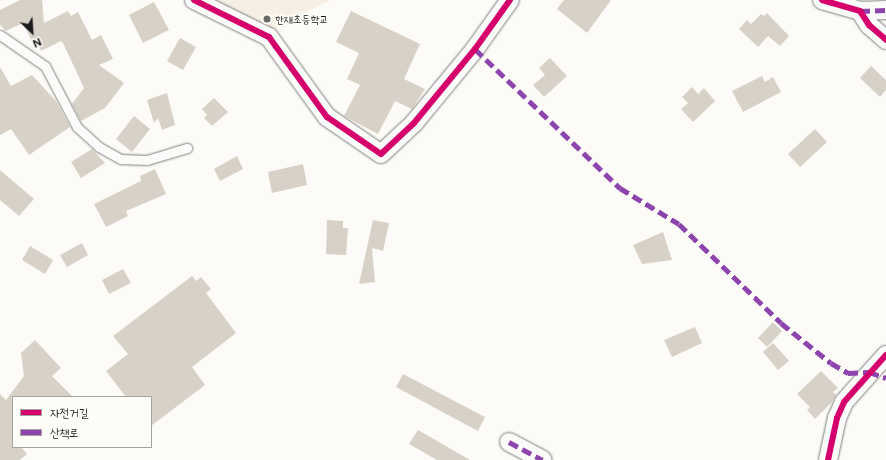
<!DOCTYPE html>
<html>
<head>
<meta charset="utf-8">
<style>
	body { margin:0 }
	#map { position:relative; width:886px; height:460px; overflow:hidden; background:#fcfbf8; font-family:Mali,"Poor Story",sans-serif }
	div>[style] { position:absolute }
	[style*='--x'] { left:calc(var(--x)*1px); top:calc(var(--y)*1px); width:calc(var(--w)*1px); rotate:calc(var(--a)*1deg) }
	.built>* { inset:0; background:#f6efe5 }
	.building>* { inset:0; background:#d8d1c7 }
	.roads { filter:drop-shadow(0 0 1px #81807f) drop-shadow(0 0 1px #81807f) }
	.service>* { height:9px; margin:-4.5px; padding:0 4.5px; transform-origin:4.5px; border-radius:4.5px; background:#fbfbf9 }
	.minor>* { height:18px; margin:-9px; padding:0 9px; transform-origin:9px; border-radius:9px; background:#fbfbf9 }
	.quiet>* { height:5px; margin-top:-2.5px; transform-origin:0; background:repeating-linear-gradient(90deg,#8e44ad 0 10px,transparent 0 15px) }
	.cycleway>* { height:6px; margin:-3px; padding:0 3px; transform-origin:3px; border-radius:3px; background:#d6006c }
	.dots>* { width:11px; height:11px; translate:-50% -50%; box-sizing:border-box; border:2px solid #fdfcf7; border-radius:50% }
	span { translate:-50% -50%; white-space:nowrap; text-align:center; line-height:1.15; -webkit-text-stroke:4px #fdfcf7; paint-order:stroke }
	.poi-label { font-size:11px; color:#1c1c1c }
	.left { translate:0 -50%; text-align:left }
	.legend { position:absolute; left:12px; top:396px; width:140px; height:52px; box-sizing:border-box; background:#fdfcf7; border:1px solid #a3a29f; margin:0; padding:5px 7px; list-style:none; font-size:12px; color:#1c1c1c }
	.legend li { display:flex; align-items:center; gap:8px; height:20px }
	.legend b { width:20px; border:1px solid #a3a29f }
	.north { position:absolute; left:12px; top:12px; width:40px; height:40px; -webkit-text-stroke:3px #fdfcf7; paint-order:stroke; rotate:155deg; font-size:11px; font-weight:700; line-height:16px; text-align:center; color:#1c1c1c }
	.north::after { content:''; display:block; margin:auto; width:14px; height:18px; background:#1c1c1c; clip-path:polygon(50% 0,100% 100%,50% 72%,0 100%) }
</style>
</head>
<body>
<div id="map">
	<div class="built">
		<i style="clip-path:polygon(204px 0,330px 0,267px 33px)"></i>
	</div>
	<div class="building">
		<i style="clip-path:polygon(20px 0,42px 0,44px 23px,68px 11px,71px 16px,78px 12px,92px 40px,101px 35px,113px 59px,99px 65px,124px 83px,105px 108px,81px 121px,72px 104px,84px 88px,63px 43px,61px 41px,41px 51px,39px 46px,35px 48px,23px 23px,6px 31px,0 25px,0 10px)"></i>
		<i style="clip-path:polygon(564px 0,611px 0,587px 33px,557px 9px)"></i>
		<i style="clip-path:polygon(154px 2px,169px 30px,143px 43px,129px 15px)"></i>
		<i style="clip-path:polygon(351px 11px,420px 44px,404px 79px,425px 89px,412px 109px,395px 101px,378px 134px,344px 116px,360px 85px,347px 79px,359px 53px,336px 42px)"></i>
		<i style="clip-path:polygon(767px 13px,789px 36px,780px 46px,768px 36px,758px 47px,739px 29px,747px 20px,751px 24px,761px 14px,764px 16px)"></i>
		<i style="clip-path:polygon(180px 38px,196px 47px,183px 70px,167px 61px)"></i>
		<i style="clip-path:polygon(550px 58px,567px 76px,544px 97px,533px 85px,545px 75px,539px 68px)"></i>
		<i style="clip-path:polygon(871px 66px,886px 80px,886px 90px,880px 97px,860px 78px)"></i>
		<i style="clip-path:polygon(0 67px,11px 86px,32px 75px,56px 101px,70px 127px,29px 155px,11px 129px,0 135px)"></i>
		<i style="clip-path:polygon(762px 76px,765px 82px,773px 77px,781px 92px,743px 112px,732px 91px)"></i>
		<i style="clip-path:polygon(692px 87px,698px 94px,704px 88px,715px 101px,693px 122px,681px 109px,688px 103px,682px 97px)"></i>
		<i style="clip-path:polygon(167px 93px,175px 125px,162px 130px,158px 118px,154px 123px,147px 100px)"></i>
		<i style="clip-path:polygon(214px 98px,228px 112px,212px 126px,204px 118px,207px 115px,202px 109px)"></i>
		<i style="clip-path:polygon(134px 116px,150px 129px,132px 152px,116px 139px)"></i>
		<i style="clip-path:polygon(815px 129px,827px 142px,800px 167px,788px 154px)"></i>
		<i style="clip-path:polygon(92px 149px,105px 163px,81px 178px,71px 162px)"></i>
		<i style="clip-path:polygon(237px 156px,243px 169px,220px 181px,214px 169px)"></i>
		<i style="clip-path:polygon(303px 164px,307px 185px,272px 193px,268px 172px)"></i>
		<i style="clip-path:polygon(155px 169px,166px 194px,126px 211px,128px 216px,106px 227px,94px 204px,141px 181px,140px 176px)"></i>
		<i style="clip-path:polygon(0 170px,34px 199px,19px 216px,0 200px)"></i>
		<i style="clip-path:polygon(327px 220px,343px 221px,343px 228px,348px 228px,346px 255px,326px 254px)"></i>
		<i style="clip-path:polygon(373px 220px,389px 223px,383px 251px,372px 248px,375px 282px,359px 284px)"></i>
		<i style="clip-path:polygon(663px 232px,672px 260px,642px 264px,633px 245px)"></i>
		<i style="clip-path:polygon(82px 243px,88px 255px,67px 267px,60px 255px)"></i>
		<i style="clip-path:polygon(30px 246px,53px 260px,45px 274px,22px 260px)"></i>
		<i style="clip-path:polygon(123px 269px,131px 283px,109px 294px,102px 280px)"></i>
		<i style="clip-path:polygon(192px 276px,196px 281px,201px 277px,211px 289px,206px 293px,236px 333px,192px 367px,205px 385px,151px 426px,151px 397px,126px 397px,106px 371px,128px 354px,113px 336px)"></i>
		<i style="clip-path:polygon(773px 322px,782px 331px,767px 347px,758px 338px)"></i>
		<i style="clip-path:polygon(695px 327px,702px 343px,672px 357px,664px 340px)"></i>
		<i style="clip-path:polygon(35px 340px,61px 368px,52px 376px,73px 397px,13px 397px,13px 447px,21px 447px,27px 454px,20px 460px,0 460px,0 394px,6px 400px,24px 376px,21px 353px)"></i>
		<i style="clip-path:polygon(773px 343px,789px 361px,778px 370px,763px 352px)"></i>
		<i style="clip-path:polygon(821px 371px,838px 388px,833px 392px,836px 395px,832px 402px,815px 419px,807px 410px,810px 407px,797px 394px)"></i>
		<i style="clip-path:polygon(403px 374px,485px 417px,478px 431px,396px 387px)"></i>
		<i style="clip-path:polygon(418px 430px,470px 460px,437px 460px,409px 444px)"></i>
	</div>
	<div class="roads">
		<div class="service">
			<i style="--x:0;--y:35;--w:55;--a:34.6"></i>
			<i style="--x:45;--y:66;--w:69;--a:62.3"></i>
			<i style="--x:77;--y:127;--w:30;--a:42"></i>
			<i style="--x:99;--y:147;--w:25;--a:29"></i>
			<i style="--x:121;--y:159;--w:26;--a:2"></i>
			<i style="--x:147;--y:160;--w:42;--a:-16.7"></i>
		</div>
		<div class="minor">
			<i style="--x:194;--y:0;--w:84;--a:26.3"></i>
			<i style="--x:269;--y:37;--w:99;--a:54.1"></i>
			<i style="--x:327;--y:117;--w:65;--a:34.4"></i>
			<i style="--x:381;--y:154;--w:45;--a:-43.2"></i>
			<i style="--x:414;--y:123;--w:96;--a:-50.5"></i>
			<i style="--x:475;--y:49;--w:60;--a:-54.5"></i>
			<i style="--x:822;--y:0;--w:40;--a:16"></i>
			<i style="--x:860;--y:11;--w:17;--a:57"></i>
			<i style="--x:869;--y:25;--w:23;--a:41"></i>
			<i style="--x:860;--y:11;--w:26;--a:-2"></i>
			<i style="--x:509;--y:442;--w:38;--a:28"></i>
			<i style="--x:828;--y:460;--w:43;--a:-77.9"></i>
			<i style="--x:837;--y:418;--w:17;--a:-66"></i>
			<i style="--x:844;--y:402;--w:63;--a:-48.2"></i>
		</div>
	</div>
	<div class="quiet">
		<i style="--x:860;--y:11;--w:26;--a:-2"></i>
		<i style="--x:475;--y:49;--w:201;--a:43.8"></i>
		<i style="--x:620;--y:188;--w:69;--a:31.4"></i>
		<i style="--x:679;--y:224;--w:142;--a:44.1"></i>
		<i style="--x:781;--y:323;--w:64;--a:38.7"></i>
		<i style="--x:831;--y:363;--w:20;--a:30"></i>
		<i style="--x:848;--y:373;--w:21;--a:-3"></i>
		<i style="--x:869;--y:372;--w:18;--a:19"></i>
		<i style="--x:509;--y:442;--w:38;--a:28"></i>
	</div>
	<div class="cycleway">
		<i style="--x:194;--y:0;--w:84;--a:26.3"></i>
		<i style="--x:269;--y:37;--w:99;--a:54.1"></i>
		<i style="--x:327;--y:117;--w:65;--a:34.4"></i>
		<i style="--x:381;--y:154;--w:45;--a:-43.2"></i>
		<i style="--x:414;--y:123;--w:96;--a:-50.5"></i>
		<i style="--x:475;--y:49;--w:60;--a:-54.5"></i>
		<i style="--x:822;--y:0;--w:40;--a:16"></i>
		<i style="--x:860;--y:11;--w:17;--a:57"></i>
		<i style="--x:869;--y:25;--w:23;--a:41"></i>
		<i style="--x:828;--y:460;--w:43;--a:-77.9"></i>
		<i style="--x:837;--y:418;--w:17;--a:-66"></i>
		<i style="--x:844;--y:402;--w:63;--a:-48.2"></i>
	</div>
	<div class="dots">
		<i style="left:267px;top:19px;background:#6a6a69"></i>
	</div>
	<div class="poi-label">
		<span class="left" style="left:275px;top:19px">한재초등학교</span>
	</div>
	<ul class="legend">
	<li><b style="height:5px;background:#d6006c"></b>자전거길</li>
	<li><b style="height:5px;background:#8e44ad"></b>산책로</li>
	</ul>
	<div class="north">N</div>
</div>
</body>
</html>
